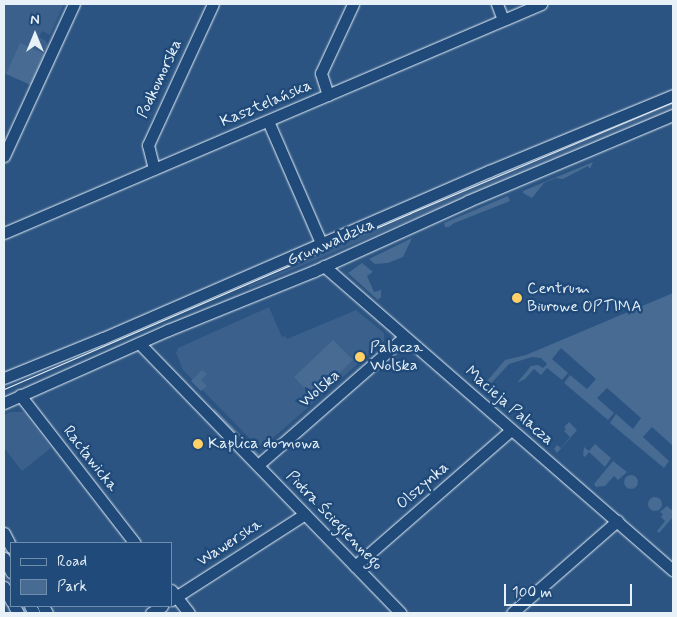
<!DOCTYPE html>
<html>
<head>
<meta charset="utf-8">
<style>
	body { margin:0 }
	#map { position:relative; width:677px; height:617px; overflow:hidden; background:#2b5482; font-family:Mynerve,sans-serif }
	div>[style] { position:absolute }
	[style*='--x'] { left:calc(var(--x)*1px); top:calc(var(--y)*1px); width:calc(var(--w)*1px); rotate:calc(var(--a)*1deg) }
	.built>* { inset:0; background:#3a608b }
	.green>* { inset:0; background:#476b93 }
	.round { border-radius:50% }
	.roads { filter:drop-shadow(0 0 1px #e8f1f8) drop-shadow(0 0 1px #e8f1f8) }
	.minor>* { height:11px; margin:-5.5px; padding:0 5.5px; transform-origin:5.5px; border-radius:5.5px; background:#1f4a7a }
	.tram>* { height:1px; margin:-0.5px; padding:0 0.5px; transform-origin:0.5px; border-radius:0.5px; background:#e8f1f8 }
	.dots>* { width:14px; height:14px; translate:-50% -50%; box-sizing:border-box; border:2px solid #1f4a7a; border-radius:50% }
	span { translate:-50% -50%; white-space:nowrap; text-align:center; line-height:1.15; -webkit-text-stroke:5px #1f4a7a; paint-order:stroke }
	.street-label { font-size:16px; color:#e8f1f8 }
	.poi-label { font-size:16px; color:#e8f1f8 }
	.left { translate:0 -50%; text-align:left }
	.frame { position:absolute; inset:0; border:5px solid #e8f1f8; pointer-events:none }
	.legend { position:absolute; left:10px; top:542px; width:162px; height:65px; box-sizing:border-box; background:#1f4a7a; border:1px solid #6f8dac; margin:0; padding:6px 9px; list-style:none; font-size:15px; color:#e8f1f8 }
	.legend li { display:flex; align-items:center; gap:10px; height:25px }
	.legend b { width:25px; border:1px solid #6f8dac }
	.north { position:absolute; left:10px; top:10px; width:50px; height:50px; -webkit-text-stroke:4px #1f4a7a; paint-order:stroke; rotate:0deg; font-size:14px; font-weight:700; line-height:20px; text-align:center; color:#e8f1f8 }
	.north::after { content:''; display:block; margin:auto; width:18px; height:22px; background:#e8f1f8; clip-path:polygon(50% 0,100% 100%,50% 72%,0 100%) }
	.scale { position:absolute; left:504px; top:584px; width:128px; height:22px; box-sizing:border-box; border:2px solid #e8f1f8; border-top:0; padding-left:6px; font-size:15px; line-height:18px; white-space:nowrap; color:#e8f1f8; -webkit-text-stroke:4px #1f4a7a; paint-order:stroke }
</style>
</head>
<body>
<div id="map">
	<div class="built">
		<i style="clip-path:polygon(4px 4px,64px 4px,50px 35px,42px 31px,39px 37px,46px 41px,48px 47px,31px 85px,4px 73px)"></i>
		<i style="clip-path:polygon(673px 100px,673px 110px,249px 288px,248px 286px,307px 261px,306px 257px,390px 218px)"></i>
		<i style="clip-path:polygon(269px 307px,282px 337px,285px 336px,287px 339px,356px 310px,384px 333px,384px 341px,265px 445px,256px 445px,183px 370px,176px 353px,178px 348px)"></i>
		<i style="clip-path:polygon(11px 412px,24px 412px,51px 448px,22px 471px,4px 448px,4px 415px)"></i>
	</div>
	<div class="green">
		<i style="clip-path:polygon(20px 43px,45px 54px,31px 85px,6px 74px)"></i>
		<i style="clip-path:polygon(593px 162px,590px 169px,588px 166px,563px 179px,556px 178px,544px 183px,532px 198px,523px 193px,523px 191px)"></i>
		<i style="clip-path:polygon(508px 196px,510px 201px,452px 224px,451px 227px,450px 225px,449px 227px,445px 227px,444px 223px)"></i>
		<i style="clip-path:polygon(412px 238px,403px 257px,388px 263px,375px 264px,369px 259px)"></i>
		<i style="clip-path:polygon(362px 263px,373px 272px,367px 276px,374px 292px,381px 290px,381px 297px,378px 300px,348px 273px)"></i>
		<i style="clip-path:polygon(673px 293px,673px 446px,652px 427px,643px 437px,669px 461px,664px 468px,610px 423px,616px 414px,633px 429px,641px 418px,607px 388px,597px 398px,614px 413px,608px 420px,564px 383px,570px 375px,587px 389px,596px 379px,561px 348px,552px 359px,568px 373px,562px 380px,547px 368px,541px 375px,534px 369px,525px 379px,517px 383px,531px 366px,538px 365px,543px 368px,547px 364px,541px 358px,532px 357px,509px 364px,484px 391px,481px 388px,505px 360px,526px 355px)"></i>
		<i style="clip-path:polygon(333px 340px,353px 360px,314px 398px,294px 377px)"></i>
		<i style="clip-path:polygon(202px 370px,207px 374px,201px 380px,207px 386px,201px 391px,191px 381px)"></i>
		<i style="clip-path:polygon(214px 408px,243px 437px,261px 456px,253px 454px,213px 412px)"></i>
		<i style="clip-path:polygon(569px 422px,577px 430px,557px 453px,554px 449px,557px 445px,561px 448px,570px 437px,564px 431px,566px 429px,564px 427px)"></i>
		<i style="clip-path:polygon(595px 444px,611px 458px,605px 467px,589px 452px,585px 457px,583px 455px,584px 447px,589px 451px)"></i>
		<i style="clip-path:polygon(613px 461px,627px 472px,618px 480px,614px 476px,605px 486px,596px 487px,594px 484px)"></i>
		<i class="round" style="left:624px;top:475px;width:14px;height:14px"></i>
		<i class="round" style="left:648px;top:497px;width:14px;height:14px"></i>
		<i style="clip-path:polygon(667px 506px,673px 511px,673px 517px,659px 533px,657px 531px,665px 521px,661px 517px,663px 514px,660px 512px)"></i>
	</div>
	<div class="roads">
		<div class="minor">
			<i style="--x:497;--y:4;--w:17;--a:69"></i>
			<i style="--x:328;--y:95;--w:23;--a:-108"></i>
			<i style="--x:321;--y:73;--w:76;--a:-65.1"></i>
			<i style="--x:268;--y:121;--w:133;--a:66.5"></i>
			<i style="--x:4;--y:156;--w:167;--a:-65.3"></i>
			<i style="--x:154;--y:169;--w:25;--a:-104"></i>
			<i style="--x:148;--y:145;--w:155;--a:-65.3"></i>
			<i style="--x:4;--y:233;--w:584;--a:-23.1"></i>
			<i style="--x:324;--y:266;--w:463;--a:41.1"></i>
			<i style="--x:139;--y:343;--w:376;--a:45.9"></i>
			<i style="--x:4;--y:378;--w:107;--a:-22"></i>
			<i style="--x:103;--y:338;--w:421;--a:-23.4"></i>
			<i style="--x:489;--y:171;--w:199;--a:-22.4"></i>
			<i style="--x:20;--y:395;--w:187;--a:52.2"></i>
			<i style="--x:4;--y:403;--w:180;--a:-24"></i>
			<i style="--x:168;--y:330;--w:157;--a:-22"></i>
			<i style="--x:314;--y:271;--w:169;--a:-24.4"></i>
			<i style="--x:468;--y:201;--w:222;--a:-22.8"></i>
			<i style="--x:258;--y:465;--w:194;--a:-41.2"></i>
			<i style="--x:4;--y:533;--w:16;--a:63"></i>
			<i style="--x:4;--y:558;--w:16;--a:63"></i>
			<i style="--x:355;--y:566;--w:207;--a:-41.1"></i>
			<i style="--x:4;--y:587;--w:16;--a:63"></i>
			<i style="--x:171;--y:590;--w:29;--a:52"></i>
			<i style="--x:171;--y:600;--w:159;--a:-32.7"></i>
			<i style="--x:14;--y:606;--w:8;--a:60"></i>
			<i style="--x:30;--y:606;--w:8;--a:60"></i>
			<i style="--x:43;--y:606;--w:8;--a:60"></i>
			<i style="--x:151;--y:613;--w:13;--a:-32"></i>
			<i style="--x:512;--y:613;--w:140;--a:-41.2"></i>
		</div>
	</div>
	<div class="tram">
		<i style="--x:4;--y:389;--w:443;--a:-23.4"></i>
		<i style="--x:410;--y:213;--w:285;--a:-22.9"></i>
	</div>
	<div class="dots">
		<i style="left:517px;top:298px;background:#ffd166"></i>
		<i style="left:360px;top:357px;background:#ffd166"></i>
		<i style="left:198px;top:444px;background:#ffd166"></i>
	</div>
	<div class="street-label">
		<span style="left:160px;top:79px;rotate:-65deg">Podkomorska</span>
		<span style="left:266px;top:104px;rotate:-23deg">Kasztelańska</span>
		<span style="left:331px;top:243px;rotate:-24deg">Grunwaldzka</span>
		<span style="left:320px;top:389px;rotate:-41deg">Wolska</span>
		<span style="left:509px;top:406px;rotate:41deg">Macieja Palacza</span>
		<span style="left:90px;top:459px;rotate:52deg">Racławicka</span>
		<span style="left:423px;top:486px;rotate:-41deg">Olszynka</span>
		<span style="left:334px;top:521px;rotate:46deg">Piotra Ściegiennego</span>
		<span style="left:230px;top:543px;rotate:-33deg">Wawerska</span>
	</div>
	<div class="poi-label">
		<span class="left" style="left:527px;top:298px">Centrum<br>Biurowe OPTIMA</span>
		<span class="left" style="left:370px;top:357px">Palacza<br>Wolska</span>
		<span class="left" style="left:208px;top:444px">Kaplica domowa</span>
	</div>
	<div class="frame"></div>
	<ul class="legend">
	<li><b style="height:6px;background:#1f4a7a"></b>Road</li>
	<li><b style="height:14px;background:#476b93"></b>Park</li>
	</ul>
	<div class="north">N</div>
	<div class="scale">100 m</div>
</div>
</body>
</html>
